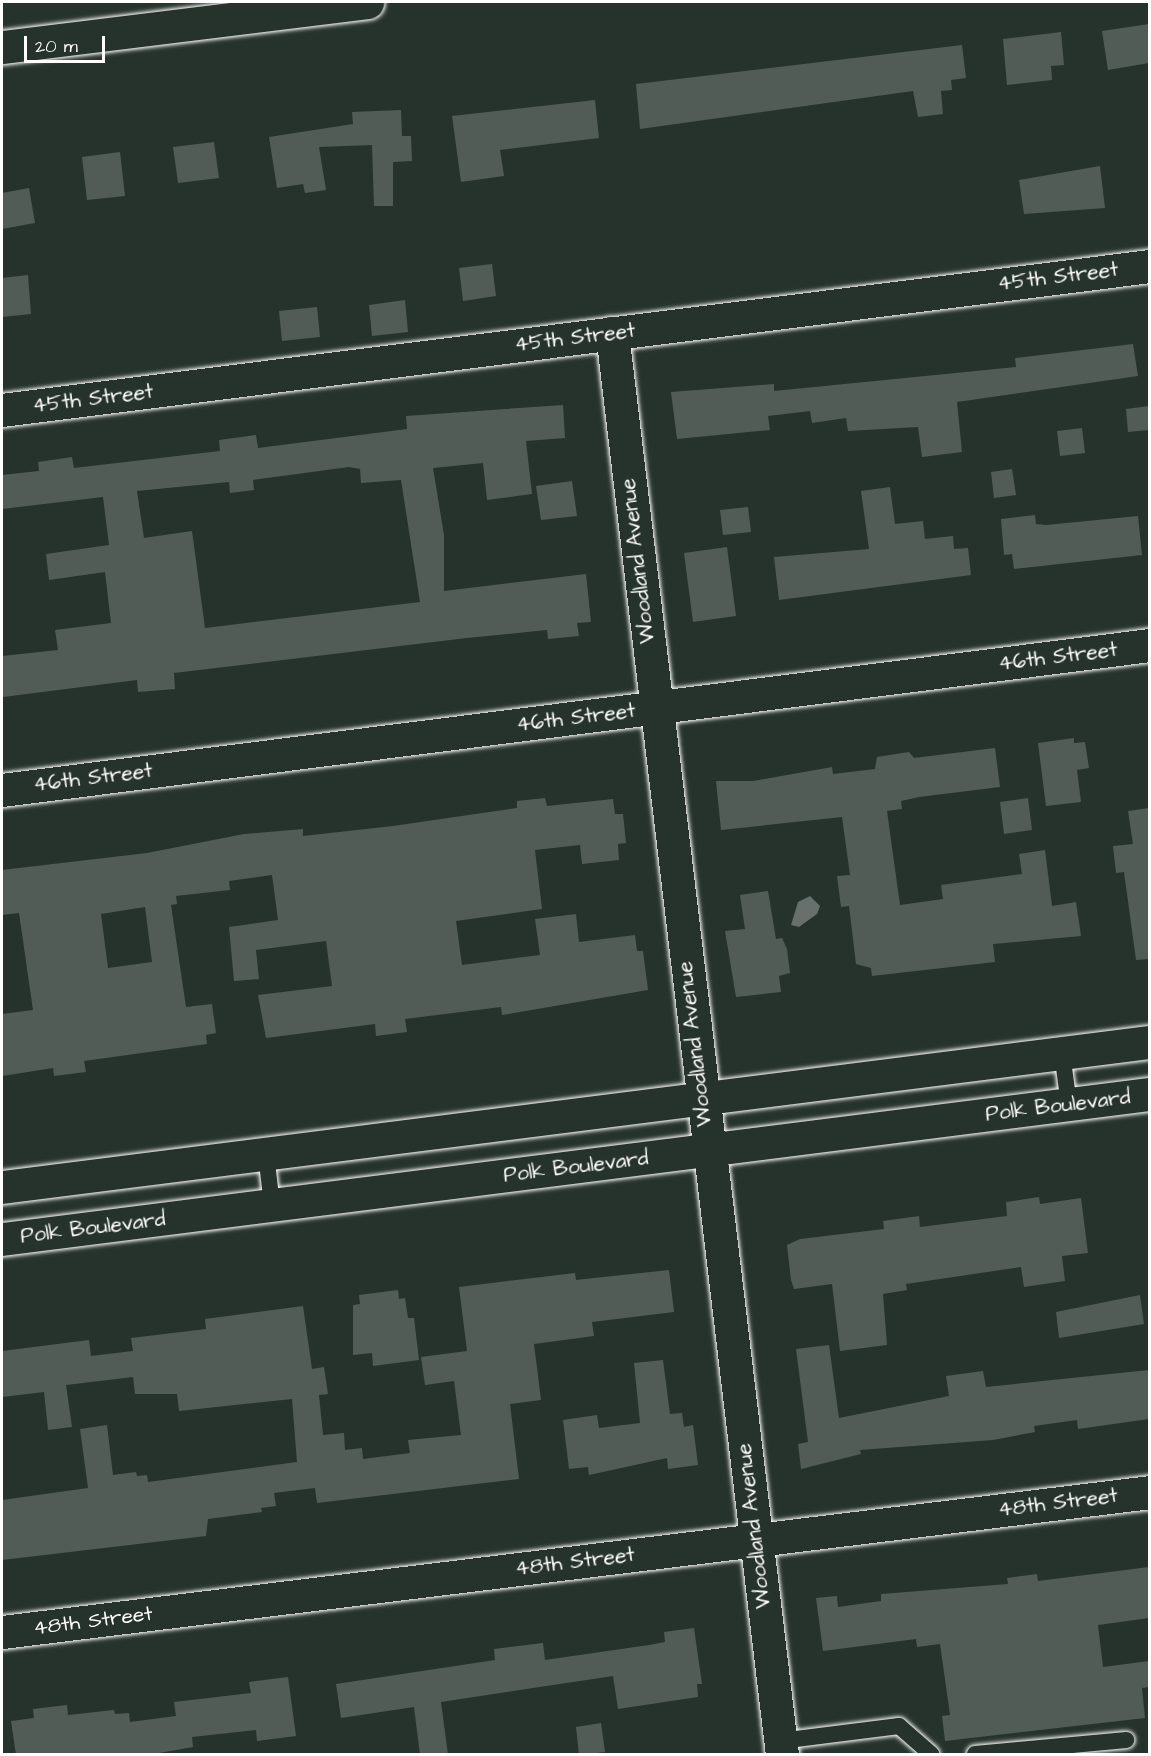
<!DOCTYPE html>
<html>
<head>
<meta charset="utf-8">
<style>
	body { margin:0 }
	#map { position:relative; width:1151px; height:1756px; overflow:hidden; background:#26332d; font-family:"Architects Daughter",sans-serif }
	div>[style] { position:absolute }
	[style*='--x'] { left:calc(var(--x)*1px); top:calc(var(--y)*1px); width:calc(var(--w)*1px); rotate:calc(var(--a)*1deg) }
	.water>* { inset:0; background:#67706c }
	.building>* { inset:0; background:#515c57 }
	.roads { filter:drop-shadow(0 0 2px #fff) drop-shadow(0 0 2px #fff) }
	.lane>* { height:16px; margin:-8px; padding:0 8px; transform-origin:8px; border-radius:8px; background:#26332d }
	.street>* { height:33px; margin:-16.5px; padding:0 16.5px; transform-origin:16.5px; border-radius:16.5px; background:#26332d }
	span { translate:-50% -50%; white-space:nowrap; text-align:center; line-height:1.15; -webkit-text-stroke:5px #26332d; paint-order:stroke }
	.street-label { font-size:21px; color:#fff }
	.frame { position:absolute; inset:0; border:3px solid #fff; pointer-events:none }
	.scale { position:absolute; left:24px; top:36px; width:81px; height:27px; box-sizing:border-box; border:3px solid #fff; border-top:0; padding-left:8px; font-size:18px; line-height:21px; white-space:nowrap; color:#fff; -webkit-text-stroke:4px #26332d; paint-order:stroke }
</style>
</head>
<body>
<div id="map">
	<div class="water">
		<i style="clip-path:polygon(810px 896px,820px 906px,817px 914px,799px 927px,791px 925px,798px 902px)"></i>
	</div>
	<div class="building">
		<i style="clip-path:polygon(1149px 24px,1149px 63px,1108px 70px,1102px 31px)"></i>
		<i style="clip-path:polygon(1061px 32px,1064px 65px,1051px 66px,1052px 80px,1007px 85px,1003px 39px)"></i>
		<i style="clip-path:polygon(962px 45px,966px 78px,951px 80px,952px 90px,941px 91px,943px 114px,918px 117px,913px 91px,640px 129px,636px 84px)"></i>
		<i style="clip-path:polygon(595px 100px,599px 138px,500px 150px,504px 176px,461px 182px,452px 116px)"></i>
		<i style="clip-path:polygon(401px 110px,402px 136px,411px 136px,412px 161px,393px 162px,393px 206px,374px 206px,372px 145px,319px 147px,326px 190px,305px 193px,303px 184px,277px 188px,269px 137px,353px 124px,352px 112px)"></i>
		<i style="clip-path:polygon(214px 142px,219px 178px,178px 183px,173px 147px)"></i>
		<i style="clip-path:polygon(120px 152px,125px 196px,87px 200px,82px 157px)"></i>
		<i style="clip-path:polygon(1100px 166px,1105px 208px,1024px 214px,1019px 180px)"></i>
		<i style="clip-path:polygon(29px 188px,35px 223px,2px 229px,2px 193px)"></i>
		<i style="clip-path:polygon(492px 264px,496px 296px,463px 301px,459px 268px)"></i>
		<i style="clip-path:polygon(28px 275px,31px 314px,2px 317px,2px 278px)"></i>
		<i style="clip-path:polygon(405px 300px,408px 332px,372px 336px,369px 305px)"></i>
		<i style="clip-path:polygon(317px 307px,320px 337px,282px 341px,279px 311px)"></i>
		<i style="clip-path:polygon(1133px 344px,1138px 376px,957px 402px,962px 452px,922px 457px,918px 427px,848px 431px,846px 418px,812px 423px,810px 411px,768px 416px,770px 430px,677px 439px,671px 392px,774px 384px,774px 391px,1016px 367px,1015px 358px)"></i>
		<i style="clip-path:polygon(evenodd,563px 405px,565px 438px,526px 441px,532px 494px,487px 500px,483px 463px,433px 468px,444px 535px,444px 591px,586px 574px,591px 622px,577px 623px,579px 636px,548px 639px,547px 630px,467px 638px,174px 673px,175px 689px,138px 692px,137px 680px,3px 697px,2px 656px,58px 650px,55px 630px,111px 623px,105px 572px,49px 580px,46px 554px,109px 545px,103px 497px,2px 509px,2px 475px,39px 471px,38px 462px,72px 457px,74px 468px,220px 451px,219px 440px,256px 435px,258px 448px,407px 429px,406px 416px,563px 405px,349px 467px,360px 469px,361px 483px,401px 480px,420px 602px,205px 628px,192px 531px,144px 538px,137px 491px,229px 482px,230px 493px,254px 490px,253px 480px,349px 467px)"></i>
		<i style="clip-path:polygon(1149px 406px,1149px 430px,1128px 432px,1126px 409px)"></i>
		<i style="clip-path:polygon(1082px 428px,1085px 453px,1060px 456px,1057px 431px)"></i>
		<i style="clip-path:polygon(1012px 469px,1016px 495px,994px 498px,991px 472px)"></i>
		<i style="clip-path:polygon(572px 481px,577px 516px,541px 520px,536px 486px)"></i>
		<i style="clip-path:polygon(890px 487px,895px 524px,923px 521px,925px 539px,953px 536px,954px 549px,968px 548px,971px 575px,779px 600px,774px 557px,869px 549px,861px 491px)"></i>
		<i style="clip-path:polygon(748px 507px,751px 532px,723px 535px,720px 510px)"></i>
		<i style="clip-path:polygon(1035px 515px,1036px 524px,1046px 525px,1138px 516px,1142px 555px,1014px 569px,1012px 554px,1004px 555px,1001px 519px)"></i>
		<i style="clip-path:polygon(727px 547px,736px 616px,693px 622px,684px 553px)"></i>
		<i style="clip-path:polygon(1074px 738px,1074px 743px,1085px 742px,1089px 768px,1077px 770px,1081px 802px,1046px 806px,1038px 743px)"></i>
		<i style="clip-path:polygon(995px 748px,1000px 787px,919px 797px,901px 801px,902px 809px,887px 811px,900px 905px,943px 899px,941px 885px,1022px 874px,1019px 854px,1045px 850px,1052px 906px,1076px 902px,1081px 936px,993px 944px,995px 962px,872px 976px,871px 968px,856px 964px,849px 906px,841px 907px,837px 876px,850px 875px,842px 817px,721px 830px,716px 781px,753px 781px,832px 767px,833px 774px,875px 769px,877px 757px,909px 752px,914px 758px)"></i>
		<i style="clip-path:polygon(evenodd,545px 798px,547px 806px,613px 799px,615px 814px,623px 814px,626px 843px,618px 844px,619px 860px,582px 864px,580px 845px,535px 850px,542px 909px,456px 921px,462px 965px,540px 955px,535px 919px,576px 914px,579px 942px,635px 935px,637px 951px,643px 951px,648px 990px,502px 1015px,501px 1007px,405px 1019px,407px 1032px,376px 1036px,375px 1024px,266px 1038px,258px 995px,332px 986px,326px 941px,256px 950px,259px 979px,234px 981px,229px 927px,278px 920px,272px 875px,229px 881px,230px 890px,176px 896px,177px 904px,171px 905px,186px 1007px,212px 1004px,216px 1033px,206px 1035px,207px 1044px,84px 1061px,86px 1072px,54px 1076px,53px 1068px,2px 1076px,2px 1014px,33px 1010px,19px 913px,2px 915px,2px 870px,147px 853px,244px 834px,303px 829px,303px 836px,393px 826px,517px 808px,517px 801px,545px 798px,145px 907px,152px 962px,108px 968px,101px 914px,145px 907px)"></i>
		<i style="clip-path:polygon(1028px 798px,1032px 830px,1004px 834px,1000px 802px)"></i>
		<i style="clip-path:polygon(1149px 808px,1149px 959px,1136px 960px,1124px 872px,1116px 873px,1113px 846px,1133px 844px,1128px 811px)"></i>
		<i style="clip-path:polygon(768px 891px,776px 939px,782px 938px,787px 949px,790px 973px,779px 976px,781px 992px,736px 997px,725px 931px,745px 929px,740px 895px)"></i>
		<i style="clip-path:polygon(1039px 1197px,1040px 1204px,1081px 1198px,1088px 1253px,1062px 1256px,1065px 1281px,1024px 1287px,1021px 1267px,906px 1284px,907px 1290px,883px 1294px,887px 1345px,840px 1351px,832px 1284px,794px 1289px,791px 1280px,787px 1245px,800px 1239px,884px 1229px,883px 1221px,919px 1216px,920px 1227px,1007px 1216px,1006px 1202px)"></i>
		<i style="clip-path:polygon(669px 1270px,674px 1312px,592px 1322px,594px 1336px,534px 1344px,541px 1400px,510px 1404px,519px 1479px,317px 1503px,315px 1488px,274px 1493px,276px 1506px,261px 1508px,262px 1512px,208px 1519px,206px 1536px,2px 1560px,2px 1500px,88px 1488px,80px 1429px,107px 1425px,113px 1475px,136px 1472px,137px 1476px,147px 1475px,148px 1482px,297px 1462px,292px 1399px,179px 1411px,177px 1394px,135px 1394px,133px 1377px,66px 1385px,72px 1427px,48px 1430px,44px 1392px,2px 1397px,2px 1351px,89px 1340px,91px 1356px,133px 1351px,131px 1338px,206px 1329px,205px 1319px,303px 1306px,312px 1369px,324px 1367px,328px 1394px,319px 1395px,323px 1435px,344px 1433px,345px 1450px,362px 1448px,363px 1459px,410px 1453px,408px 1440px,461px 1435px,454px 1381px,425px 1385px,421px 1357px,467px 1351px,459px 1287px,575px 1273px,576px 1280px)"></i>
		<i style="clip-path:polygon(398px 1290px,399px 1299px,405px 1298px,408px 1318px,414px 1318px,419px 1360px,373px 1366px,372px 1353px,353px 1355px,353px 1305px,360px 1304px,359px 1295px)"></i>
		<i style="clip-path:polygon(1140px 1295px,1144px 1324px,1059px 1338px,1056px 1312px)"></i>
		<i style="clip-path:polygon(829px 1345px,839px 1418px,949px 1396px,946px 1376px,983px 1371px,986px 1387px,1149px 1370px,1149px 1419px,1078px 1429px,1077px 1420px,1034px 1426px,1035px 1432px,993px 1440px,860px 1450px,861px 1454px,801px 1469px,798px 1444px,808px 1442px,796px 1349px)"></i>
		<i style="clip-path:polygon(663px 1360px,670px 1414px,682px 1413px,684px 1427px,693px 1425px,698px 1465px,668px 1469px,667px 1458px,589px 1475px,588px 1467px,569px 1469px,563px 1420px,597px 1415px,599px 1428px,640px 1423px,634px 1363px)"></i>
		<i style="clip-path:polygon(1149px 1567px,1149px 1618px,1098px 1625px,1103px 1667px,1149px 1661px,1149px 1687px,1142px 1688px,1145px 1718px,945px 1741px,942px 1716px,950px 1715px,940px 1644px,917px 1647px,916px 1639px,823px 1651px,816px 1598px,837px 1596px,838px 1607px,881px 1601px,881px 1594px,1008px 1584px,1007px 1578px,1037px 1574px,1038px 1581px)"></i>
		<i style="clip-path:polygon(694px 1628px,702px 1684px,697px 1684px,698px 1697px,618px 1709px,613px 1676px,441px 1702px,448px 1755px,420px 1755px,414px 1707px,341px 1718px,336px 1684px,495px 1660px,494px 1649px,543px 1643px,545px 1660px,649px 1645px,665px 1642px,664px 1632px)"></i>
		<i style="clip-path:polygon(288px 1677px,296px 1736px,257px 1741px,256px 1730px,192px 1737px,193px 1747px,148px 1755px,16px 1755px,11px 1721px,34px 1718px,33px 1709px,67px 1705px,68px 1715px,114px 1710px,115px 1714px,129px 1713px,130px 1722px,176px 1716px,174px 1702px,251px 1693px,249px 1682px)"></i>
		<i style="clip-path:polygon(601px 1723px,605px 1752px,579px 1755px,576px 1727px)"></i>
	</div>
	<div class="roads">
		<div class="lane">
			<i style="--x:1062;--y:1053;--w:52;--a:82.3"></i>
			<i style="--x:266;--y:1154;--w:51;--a:83.3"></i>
			<i style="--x:780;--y:1741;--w:120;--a:-7.2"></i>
			<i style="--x:899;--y:1726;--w:43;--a:41.2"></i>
			<i style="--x:975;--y:1754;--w:152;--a:-5.3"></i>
		</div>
		<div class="street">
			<i style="--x:2;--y:47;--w:368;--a:-7"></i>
			<i style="--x:612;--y:333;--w:1431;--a:83.18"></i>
			<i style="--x:2;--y:410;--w:1157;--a:-7.15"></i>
			<i style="--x:2;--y:790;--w:1157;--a:-7.2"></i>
			<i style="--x:2;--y:1187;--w:1157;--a:-7.2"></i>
			<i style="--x:2;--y:1239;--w:1157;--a:-7.2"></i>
			<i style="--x:2;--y:1632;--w:1157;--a:-6.95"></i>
		</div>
	</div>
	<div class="street-label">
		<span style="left:1058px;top:277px;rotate:-7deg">45th Street</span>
		<span style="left:575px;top:338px;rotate:-7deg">45th Street</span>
		<span style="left:93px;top:399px;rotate:-7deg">45th Street</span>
		<span style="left:638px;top:561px;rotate:-97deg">Woodland Avenue</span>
		<span style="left:1058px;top:657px;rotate:-7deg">46th Street</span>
		<span style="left:576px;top:718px;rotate:-7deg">46th Street</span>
		<span style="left:93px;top:778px;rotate:-7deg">46th Street</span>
		<span style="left:695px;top:1044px;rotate:-97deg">Woodland Avenue</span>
		<span style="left:1058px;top:1106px;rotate:-7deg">Polk Boulevard</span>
		<span style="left:576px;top:1167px;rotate:-7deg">Polk Boulevard</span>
		<span style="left:93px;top:1228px;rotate:-7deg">Polk Boulevard</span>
		<span style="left:1058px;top:1503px;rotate:-7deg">48th Street</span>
		<span style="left:754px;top:1526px;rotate:-97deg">Woodland Avenue</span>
		<span style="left:575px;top:1562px;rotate:-7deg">48th Street</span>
		<span style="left:93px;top:1621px;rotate:-7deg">48th Street</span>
	</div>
	<div class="frame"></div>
	<div class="scale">20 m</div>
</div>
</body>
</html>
